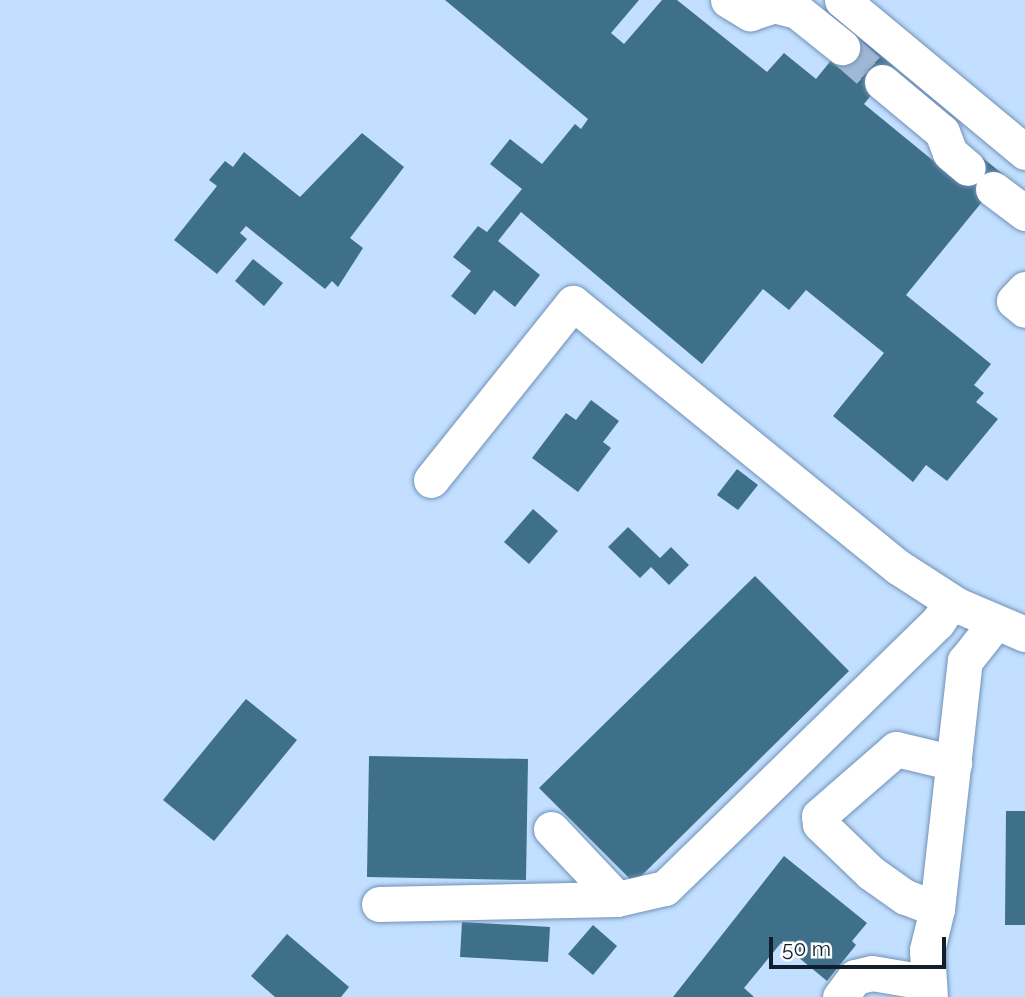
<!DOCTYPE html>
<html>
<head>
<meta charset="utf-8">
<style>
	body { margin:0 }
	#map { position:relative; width:1025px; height:997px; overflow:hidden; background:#c2dfff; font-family:Raleway,sans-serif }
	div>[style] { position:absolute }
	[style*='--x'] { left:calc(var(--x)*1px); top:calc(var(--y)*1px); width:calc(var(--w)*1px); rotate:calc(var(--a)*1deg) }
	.building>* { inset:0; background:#3e7089 }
	.minor-tunnel>* { height:35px; margin-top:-17.5px; transform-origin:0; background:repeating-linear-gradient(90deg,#9fb8d5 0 35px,transparent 0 53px) }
	.roads { filter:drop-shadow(0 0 2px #7091b6) drop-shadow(0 0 2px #7091b6) }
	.minor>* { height:35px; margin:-17.5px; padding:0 17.5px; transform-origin:17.5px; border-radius:17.5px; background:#fff }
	span { translate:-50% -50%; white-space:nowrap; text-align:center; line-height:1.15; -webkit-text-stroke:7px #fdfdfd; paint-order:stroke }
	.scale { position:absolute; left:769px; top:937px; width:177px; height:32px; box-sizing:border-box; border:4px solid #111e2c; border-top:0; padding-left:9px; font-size:21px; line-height:24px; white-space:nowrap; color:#111e2c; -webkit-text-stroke:5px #fdfdfd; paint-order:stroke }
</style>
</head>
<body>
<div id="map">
	<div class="building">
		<i style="clip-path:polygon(445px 0,639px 0,611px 33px,624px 44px,662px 0,677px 0,767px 72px,784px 53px,816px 79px,853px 33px,895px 66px,864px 104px,958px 181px,979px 155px,1004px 175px,906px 295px,991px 364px,974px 385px,984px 393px,976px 402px,998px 419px,947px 481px,926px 465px,913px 482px,833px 416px,884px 353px,806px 290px,789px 310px,763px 289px,702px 364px,521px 212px,498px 241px,540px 275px,515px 307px,494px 290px,475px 315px,451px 296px,471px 271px,453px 257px,478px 226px,487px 232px,522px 189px,490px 164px,510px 139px,542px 164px,575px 124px,581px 129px,588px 119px)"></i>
		<i style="clip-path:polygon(362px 133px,404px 167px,350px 238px,363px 248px,338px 287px,332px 281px,325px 289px,246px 226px,240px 233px,247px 239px,217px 274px,174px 240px,217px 186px,209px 180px,225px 161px,233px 167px,244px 152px,300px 197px)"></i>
		<i style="clip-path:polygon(253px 259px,283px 283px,264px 306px,235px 281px)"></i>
		<i style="clip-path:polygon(591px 400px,619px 421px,603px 442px,611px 448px,578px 492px,532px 458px,566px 413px,576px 420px)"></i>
		<i style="clip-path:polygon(737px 469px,758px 485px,738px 510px,717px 495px)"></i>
		<i style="clip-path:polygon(533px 509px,558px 531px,529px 564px,504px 542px)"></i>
		<i style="clip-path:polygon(628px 527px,660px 558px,671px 547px,689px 565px,669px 585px,651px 567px,640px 578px,608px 547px)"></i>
		<i style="clip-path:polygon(755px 576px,849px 671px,634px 883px,539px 788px)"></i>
		<i style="clip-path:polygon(246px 699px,297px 740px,214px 841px,163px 800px)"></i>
		<i style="clip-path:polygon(369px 756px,528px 759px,526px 880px,367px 877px)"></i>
		<i style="clip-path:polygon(1006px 811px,1025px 811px,1025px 925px,1005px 925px)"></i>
		<i style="clip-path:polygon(784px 856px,867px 923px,852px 941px,856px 945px,827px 981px,781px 943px,744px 988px,754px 997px,673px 997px)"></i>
		<i style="clip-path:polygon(462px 922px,550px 927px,548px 962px,460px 957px)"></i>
		<i style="clip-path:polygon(593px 925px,617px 946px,593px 975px,568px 954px)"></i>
		<i style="clip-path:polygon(287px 934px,349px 987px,341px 997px,275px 997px,251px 976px)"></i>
	</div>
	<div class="minor-tunnel">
		<i style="--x:842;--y:47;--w:53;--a:41.2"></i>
	</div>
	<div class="roads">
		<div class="minor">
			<i style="--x:728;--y:0;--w:26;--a:31"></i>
			<i style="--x:750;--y:13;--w:25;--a:-18"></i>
			<i style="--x:774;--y:5;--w:24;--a:15"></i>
			<i style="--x:797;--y:11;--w:58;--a:38.7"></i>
			<i style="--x:842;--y:0;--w:238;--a:39.7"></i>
			<i style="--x:882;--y:82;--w:78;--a:39.8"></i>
			<i style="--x:942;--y:132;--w:22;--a:69"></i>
			<i style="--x:950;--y:153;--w:23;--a:40"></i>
			<i style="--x:993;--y:189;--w:40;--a:37"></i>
			<i style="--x:1025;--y:289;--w:16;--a:133"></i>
			<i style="--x:1014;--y:301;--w:14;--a:39"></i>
			<i style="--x:431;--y:480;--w:227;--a:-51.3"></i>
			<i style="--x:573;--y:303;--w:419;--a:39.1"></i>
			<i style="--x:898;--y:567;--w:70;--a:32.8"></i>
			<i style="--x:957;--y:605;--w:74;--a:23.1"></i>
			<i style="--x:551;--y:829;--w:96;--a:46.7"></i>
			<i style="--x:617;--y:899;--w:49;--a:-12.9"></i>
			<i style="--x:665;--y:888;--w:380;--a:-44.3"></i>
			<i style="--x:937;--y:623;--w:25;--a:-56"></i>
			<i style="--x:379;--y:904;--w:238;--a:-1.2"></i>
			<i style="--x:937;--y:909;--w:34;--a:-159"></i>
			<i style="--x:905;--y:897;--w:42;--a:-144.8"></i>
			<i style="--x:871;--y:873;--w:71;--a:-136.1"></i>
			<i style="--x:820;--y:824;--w:8;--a:-97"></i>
			<i style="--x:819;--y:816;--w:102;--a:-41"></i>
			<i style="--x:896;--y:749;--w:60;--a:13.6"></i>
			<i style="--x:840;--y:997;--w:25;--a:-53"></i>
			<i style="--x:855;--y:977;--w:17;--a:-13"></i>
			<i style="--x:872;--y:973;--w:54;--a:9.6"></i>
			<i style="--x:930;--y:997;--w:47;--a:-93.7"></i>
			<i style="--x:927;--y:950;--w:42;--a:-76.3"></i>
			<i style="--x:937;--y:909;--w:250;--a:-83.6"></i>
			<i style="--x:965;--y:661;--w:48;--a:-51.7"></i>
		</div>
	</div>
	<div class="scale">50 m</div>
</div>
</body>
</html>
